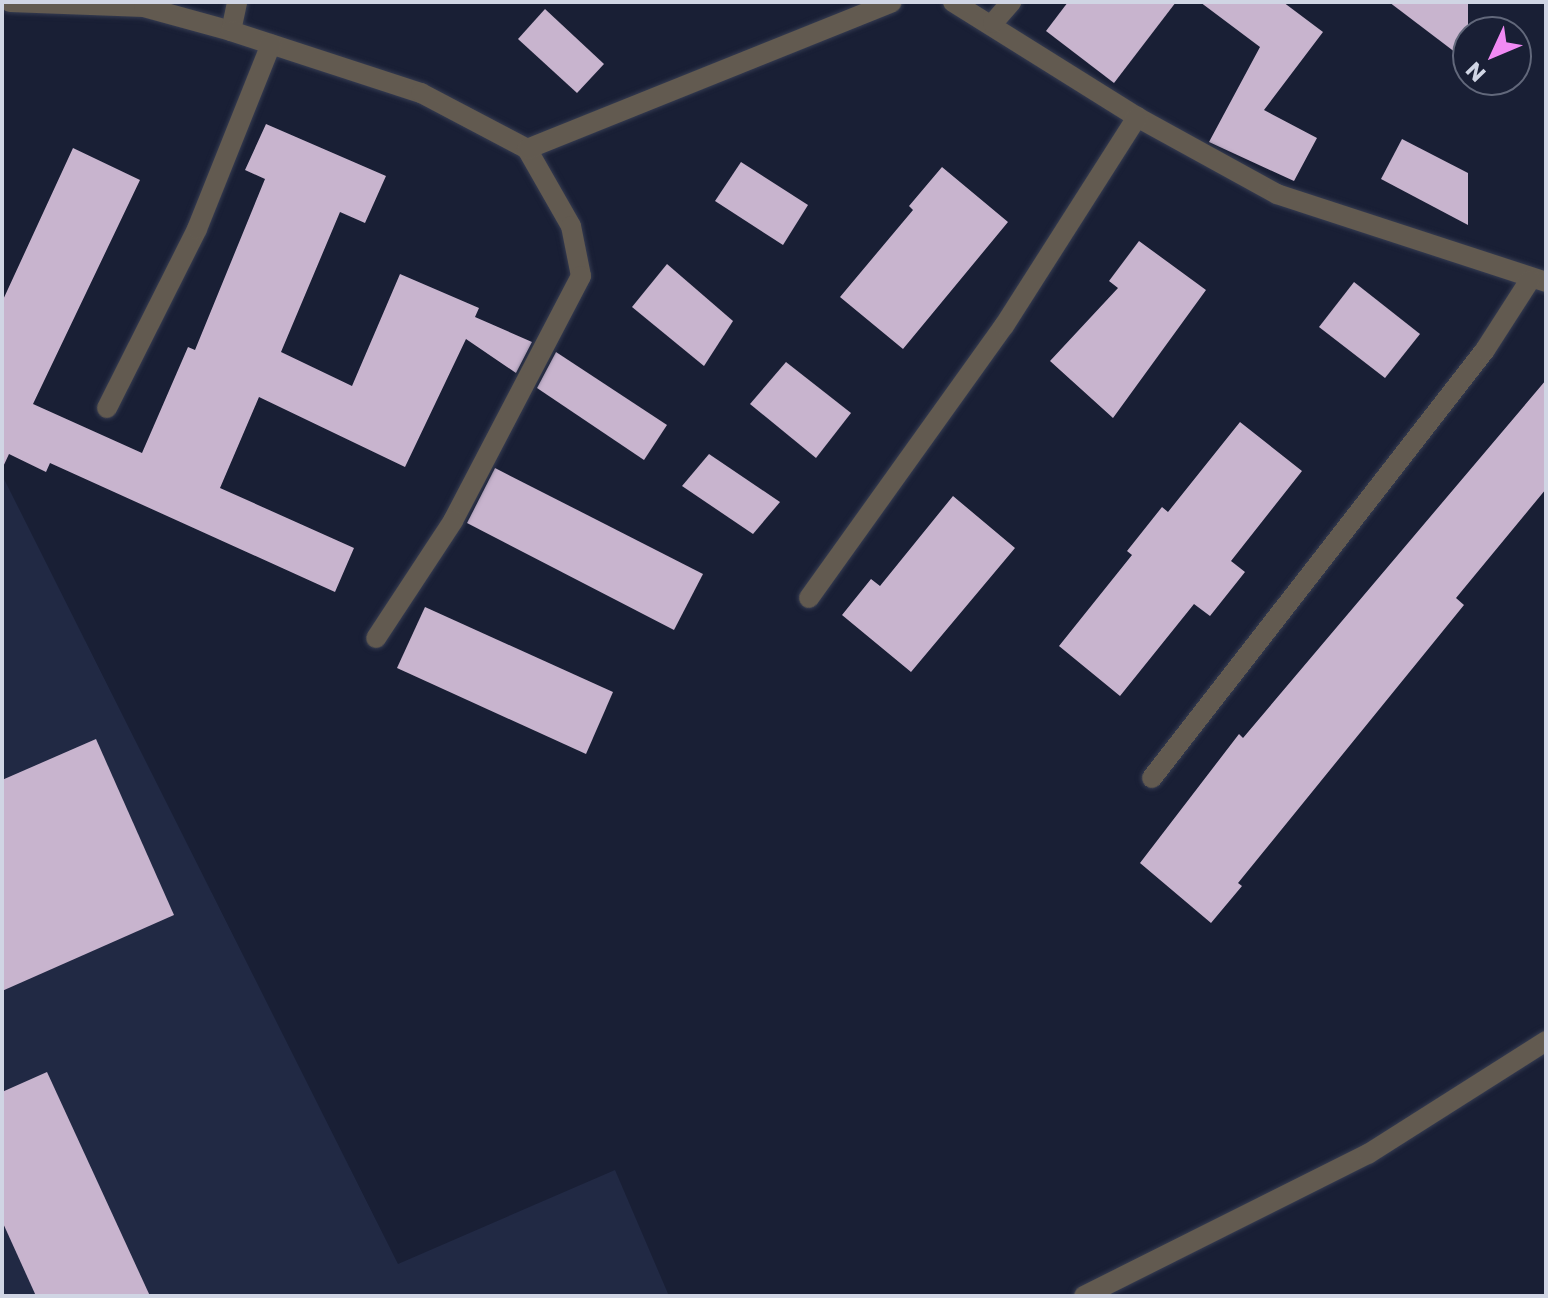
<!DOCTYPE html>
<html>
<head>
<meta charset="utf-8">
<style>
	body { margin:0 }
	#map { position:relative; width:1548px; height:1298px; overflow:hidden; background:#191f35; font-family:Poppins,sans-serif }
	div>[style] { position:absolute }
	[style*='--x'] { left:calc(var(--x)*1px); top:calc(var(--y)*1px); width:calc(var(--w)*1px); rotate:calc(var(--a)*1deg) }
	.built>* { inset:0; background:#212944 }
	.building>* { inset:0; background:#c8b4ce }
	.roads { filter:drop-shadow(0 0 2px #363c51) drop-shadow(0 0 2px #363c51) }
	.street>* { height:20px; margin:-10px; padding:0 10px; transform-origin:10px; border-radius:10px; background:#625a50 }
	span { translate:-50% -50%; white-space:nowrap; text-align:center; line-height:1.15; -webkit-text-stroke:8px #191f35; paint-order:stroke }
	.frame { position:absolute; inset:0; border:4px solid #d0d5e4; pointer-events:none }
	.north { position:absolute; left:1452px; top:16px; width:80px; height:80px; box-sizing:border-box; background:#191f35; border:2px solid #62687b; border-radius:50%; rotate:226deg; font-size:22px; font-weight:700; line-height:32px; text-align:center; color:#d0d5e4 }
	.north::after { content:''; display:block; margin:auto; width:28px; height:36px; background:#f18af4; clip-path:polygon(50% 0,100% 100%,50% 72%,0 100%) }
</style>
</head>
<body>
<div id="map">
	<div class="built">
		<i style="clip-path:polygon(2px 475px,398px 1264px,615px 1170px,669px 1296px,2px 1296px)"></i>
	</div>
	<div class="building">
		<i style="clip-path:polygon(1068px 2px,1176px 2px,1114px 83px,1046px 31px)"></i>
		<i style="clip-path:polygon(1200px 2px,1283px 2px,1323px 32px,1264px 110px,1317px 138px,1294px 181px,1209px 142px,1260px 47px)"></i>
		<i style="clip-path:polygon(1389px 2px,1468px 2px,1468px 62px)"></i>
		<i style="clip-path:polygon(545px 9px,604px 64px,577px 93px,518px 39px)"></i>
		<i style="clip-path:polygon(266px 124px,386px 176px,365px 223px,340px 212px,281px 352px,352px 386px,400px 274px,479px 308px,475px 317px,532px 342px,516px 373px,466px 339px,405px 467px,259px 397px,220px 488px,354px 548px,335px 592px,50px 463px,46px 472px,9px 454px,2px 469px,2px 302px,73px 148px,140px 180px,33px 404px,142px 453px,188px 347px,195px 350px,265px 179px,245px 170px)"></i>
		<i style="clip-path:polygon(1402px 139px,1468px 173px,1468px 225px,1381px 179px)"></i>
		<i style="clip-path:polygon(741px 162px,808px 205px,783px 245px,715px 201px)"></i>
		<i style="clip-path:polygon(942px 167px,1008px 222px,903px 349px,840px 297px,913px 210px,909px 206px)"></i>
		<i style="clip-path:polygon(1139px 241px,1206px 290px,1113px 418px,1050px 361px,1118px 288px,1109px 281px)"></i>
		<i style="clip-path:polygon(667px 264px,733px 321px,704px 366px,632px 307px)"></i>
		<i style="clip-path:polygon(1354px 282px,1420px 334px,1385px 378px,1319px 327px)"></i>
		<i style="clip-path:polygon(556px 352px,667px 425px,644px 460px,537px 388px)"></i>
		<i style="clip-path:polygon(786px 362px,851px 413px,816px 458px,750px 404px)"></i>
		<i style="clip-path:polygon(1546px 380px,1546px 489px,1456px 598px,1464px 605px,1238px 883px,1242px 886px,1211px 923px,1140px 863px,1239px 734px,1243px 738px)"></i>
		<i style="clip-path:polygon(1240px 422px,1302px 471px,1231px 561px,1245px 572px,1210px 616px,1194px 604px,1120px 696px,1059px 646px,1132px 555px,1127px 551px,1162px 507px,1168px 512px)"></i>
		<i style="clip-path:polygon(709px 454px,780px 502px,753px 534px,682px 486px)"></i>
		<i style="clip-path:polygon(495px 468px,703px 574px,674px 630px,467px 523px)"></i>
		<i style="clip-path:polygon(953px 496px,1015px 548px,911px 672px,842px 615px,871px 579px,880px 586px)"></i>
		<i style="clip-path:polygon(425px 607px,613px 692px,586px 754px,397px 668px)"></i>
		<i style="clip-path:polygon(96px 739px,174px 915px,2px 991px,2px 780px)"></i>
		<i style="clip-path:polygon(47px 1072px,150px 1296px,36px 1296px,2px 1221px,2px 1092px)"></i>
	</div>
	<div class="roads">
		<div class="street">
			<i style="--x:10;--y:2;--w:134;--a:2.1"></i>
			<i style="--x:144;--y:7;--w:90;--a:15.4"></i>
			<i style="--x:231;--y:31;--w:30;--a:-78"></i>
			<i style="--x:953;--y:2;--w:217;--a:32"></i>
			<i style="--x:1137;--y:117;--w:160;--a:28.8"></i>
			<i style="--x:1277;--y:194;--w:283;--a:18.1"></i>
			<i style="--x:993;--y:23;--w:28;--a:-49"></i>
			<i style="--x:231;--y:31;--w:200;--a:18.1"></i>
			<i style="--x:421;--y:93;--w:120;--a:27.8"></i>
			<i style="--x:527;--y:149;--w:89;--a:60.3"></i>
			<i style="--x:571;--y:226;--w:51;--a:78.7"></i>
			<i style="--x:581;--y:276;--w:276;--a:117.6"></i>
			<i style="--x:453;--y:521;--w:140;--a:123.3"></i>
			<i style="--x:527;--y:149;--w:393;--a:-21.9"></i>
			<i style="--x:107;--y:408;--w:200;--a:-63.3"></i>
			<i style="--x:197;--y:229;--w:199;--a:-68.2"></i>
			<i style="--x:809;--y:598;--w:335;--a:-54.4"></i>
			<i style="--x:1004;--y:326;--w:248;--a:-57.5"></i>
			<i style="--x:1152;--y:778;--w:542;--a:-52.12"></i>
			<i style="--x:1485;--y:350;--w:83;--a:-57.3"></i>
			<i style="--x:1084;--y:1296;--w:318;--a:-26.6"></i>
			<i style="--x:1368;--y:1154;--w:211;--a:-32.4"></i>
		</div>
	</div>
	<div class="frame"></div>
	<div class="north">N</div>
</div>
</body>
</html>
